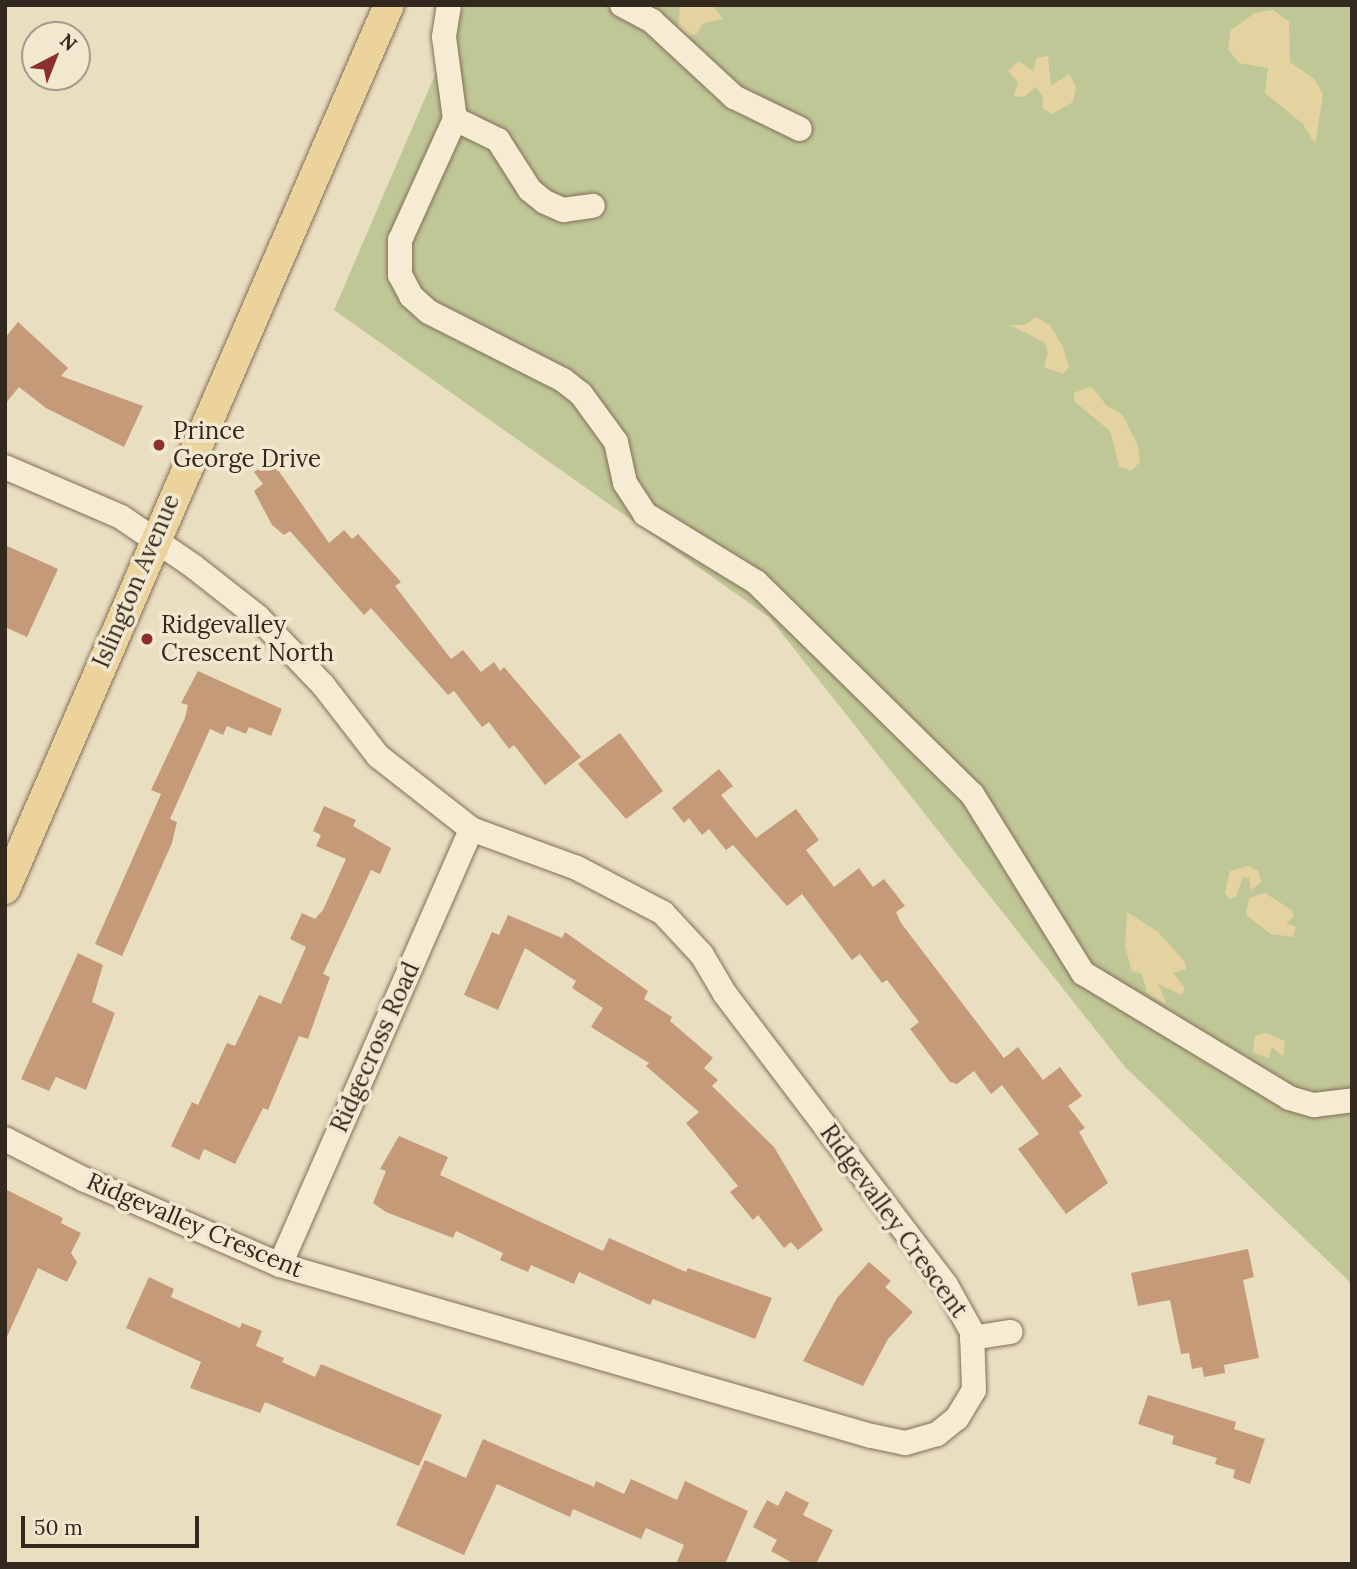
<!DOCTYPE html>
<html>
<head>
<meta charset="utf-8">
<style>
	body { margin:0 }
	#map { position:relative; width:1357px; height:1569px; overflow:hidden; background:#eadec1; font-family:Lora,serif }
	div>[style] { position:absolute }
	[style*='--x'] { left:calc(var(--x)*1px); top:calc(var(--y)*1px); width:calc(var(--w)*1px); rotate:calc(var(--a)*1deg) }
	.green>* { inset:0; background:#c0c796 }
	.sand>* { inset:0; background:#e4d3a0 }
	.building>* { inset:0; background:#c59a79 }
	.roads { filter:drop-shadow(0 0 2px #826f5a) drop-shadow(0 0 2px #826f5a) }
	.minor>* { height:24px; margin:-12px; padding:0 12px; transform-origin:12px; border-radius:12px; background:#f5ecd3 }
	.major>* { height:30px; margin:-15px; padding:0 15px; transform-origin:15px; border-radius:15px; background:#ebd39b }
	.dots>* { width:19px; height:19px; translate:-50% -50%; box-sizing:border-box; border:4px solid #f2e8d0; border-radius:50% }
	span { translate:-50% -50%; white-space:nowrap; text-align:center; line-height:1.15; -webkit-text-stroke:7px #f2e8d0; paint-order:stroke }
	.poi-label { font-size:24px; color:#32281d }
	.left { translate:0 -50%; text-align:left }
	.street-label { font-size:24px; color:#32281d }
	.frame { position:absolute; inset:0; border:7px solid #32281d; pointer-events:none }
	.north { position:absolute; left:21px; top:21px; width:70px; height:70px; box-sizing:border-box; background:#f2e8d0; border:2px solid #a59b88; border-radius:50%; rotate:42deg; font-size:19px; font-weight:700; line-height:28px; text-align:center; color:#32281d }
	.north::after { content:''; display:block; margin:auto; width:24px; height:32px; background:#8c2f2f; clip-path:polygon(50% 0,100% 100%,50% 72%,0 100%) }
	.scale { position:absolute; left:21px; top:1516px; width:178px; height:32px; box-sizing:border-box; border:4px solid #32281d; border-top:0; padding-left:9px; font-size:21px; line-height:24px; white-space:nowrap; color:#32281d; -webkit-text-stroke:5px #f2e8d0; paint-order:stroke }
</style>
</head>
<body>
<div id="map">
	<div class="green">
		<i style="clip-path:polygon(465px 5px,1352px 5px,1352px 1284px,1125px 1067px,769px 617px,334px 310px)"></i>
	</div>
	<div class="sand">
		<i style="clip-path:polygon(680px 5px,712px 5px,723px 19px,702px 24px,697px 34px,688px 36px,678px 27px)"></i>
		<i style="clip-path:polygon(1273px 10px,1289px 22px,1290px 62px,1314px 79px,1323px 94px,1315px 144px,1303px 124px,1265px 93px,1268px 68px,1239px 63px,1228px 49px,1231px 30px,1255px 13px)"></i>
		<i style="clip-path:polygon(1048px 56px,1051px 86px,1069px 74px,1076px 87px,1073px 102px,1052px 114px,1042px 108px,1043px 97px,1036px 87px,1024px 97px,1014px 96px,1018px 82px,1008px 71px,1019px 61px,1033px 71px,1037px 58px)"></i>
		<i style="clip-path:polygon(1036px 317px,1050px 325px,1063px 347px,1069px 367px,1063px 374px,1044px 367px,1048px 353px,1044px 342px,1010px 325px,1025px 325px)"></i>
		<i style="clip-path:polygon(1091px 386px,1107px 406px,1122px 414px,1138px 446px,1140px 462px,1131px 471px,1119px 466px,1110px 431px,1074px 401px,1074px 393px)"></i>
		<i style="clip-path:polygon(1248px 866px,1258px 871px,1261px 882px,1251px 890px,1249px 878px,1243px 877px,1236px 897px,1229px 899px,1225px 893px,1230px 871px)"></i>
		<i style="clip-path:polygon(1265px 893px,1292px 910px,1294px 917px,1286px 923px,1296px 927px,1293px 937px,1271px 934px,1246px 915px,1249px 898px)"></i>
		<i style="clip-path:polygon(1127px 912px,1158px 932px,1185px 962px,1186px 969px,1173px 973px,1185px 988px,1182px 995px,1158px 984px,1167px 1005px,1147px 993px,1142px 974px,1132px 971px,1125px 946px)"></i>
		<i style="clip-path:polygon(1266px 1033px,1285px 1041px,1283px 1056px,1272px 1047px,1269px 1058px,1253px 1052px,1255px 1036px)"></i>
	</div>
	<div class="building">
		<i style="clip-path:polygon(18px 322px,68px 368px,61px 376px,143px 406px,124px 447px,46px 408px,19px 387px,5px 404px,5px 338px)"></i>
		<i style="clip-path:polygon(271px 460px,329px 543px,344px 530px,352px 539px,358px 534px,401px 582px,395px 586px,451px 659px,463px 650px,481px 672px,494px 662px,500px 671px,504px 667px,581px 757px,545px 785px,514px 745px,509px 749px,489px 722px,482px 727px,454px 691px,448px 695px,371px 608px,364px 615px,290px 531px,284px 535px,272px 525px,254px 491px,263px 484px,254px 472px)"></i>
		<i style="clip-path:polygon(5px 545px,58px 569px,27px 637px,5px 627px)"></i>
		<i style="clip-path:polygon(198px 671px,282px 709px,271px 736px,249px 727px,246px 734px,227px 726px,223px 735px,210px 729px,170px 819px,177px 822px,172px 843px,122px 956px,95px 944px,161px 794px,151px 790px,185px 718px,188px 705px,181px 703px)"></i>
		<i style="clip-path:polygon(620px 733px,663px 791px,626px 819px,578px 764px)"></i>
		<i style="clip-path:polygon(719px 769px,733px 786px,721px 795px,756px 838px,796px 809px,819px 840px,806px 850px,834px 887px,859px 868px,873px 887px,884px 879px,905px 906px,896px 912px,901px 923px,1004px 1058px,1018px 1047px,1043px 1080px,1060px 1067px,1082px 1096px,1068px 1106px,1085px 1128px,1079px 1132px,1108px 1183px,1066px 1214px,1018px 1149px,1039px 1134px,1002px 1085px,991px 1094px,974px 1071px,957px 1084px,950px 1082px,910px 1029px,919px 1022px,887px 980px,882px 983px,860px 954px,852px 960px,802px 894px,787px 906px,733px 845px,726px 850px,709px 829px,702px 835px,689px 818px,684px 823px,672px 808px)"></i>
		<i style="clip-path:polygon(324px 806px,356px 820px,353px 826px,391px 848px,380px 874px,371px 870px,323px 974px,330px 977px,308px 1039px,299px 1036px,268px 1110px,263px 1108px,235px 1164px,204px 1149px,199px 1160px,171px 1146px,192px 1102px,198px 1105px,227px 1043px,235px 1046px,259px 995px,281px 1004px,306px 947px,290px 939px,302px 913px,315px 919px,323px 910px,346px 859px,316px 846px,321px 835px,313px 831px)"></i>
		<i style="clip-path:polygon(508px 915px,562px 938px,565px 932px,648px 991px,644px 999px,672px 1017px,670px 1021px,713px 1058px,704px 1068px,718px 1080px,712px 1086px,774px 1147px,823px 1230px,798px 1250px,791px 1242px,784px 1248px,758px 1215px,753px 1220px,730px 1192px,738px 1186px,686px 1123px,699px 1112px,646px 1066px,649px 1063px,591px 1027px,603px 1008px,572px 988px,576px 981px,525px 948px,498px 1010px,464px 995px,492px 932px,499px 935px)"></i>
		<i style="clip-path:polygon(78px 953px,103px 965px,92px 1002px,115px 1013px,86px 1090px,56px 1077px,49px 1091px,21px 1079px)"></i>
		<i style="clip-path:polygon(399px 1136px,448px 1157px,440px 1175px,603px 1251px,609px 1238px,686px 1272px,688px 1268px,772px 1298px,755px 1339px,653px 1299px,650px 1305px,579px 1272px,574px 1284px,531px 1265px,528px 1272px,500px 1260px,503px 1253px,456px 1231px,453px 1238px,386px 1212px,373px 1203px,386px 1171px,380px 1169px)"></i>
		<i style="clip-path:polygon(5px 1189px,63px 1218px,61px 1223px,81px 1233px,71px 1253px,77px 1262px,67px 1282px,38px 1268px,5px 1341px)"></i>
		<i style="clip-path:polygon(1248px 1249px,1254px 1277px,1243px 1280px,1259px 1358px,1224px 1365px,1225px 1373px,1204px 1377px,1202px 1367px,1192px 1369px,1189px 1353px,1181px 1354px,1170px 1300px,1138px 1306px,1131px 1273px)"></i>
		<i style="clip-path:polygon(869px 1262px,891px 1281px,885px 1287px,913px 1312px,888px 1339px,863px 1386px,803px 1361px,837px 1298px)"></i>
		<i style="clip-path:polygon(149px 1277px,174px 1289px,171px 1297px,240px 1328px,242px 1323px,262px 1331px,256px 1346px,284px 1358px,282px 1362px,315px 1377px,321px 1364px,442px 1415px,419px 1466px,265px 1402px,260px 1413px,190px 1388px,201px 1362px,126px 1328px)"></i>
		<i style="clip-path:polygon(1148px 1395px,1236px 1422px,1234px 1429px,1265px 1439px,1250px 1484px,1233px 1478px,1235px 1470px,1215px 1464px,1217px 1458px,1172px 1444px,1174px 1436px,1138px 1424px)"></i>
		<i style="clip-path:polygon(483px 1439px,594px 1487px,596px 1481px,624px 1494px,631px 1479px,677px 1500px,685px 1481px,748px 1511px,725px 1564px,676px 1564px,684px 1545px,646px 1528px,641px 1539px,573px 1509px,570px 1517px,497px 1484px,464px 1555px,396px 1525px,425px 1460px,466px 1478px)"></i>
		<i style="clip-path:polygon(786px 1491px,809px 1503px,803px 1515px,833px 1530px,816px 1564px,794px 1564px,771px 1551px,777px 1540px,753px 1527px,767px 1500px,778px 1506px)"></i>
	</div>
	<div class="roads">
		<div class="minor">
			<i style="--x:449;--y:5;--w:32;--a:99"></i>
			<i style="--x:444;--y:37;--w:83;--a:82.4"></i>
			<i style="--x:455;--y:119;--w:48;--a:26"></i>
			<i style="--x:498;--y:140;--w:59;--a:57.4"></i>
			<i style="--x:530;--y:190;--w:19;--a:39"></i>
			<i style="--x:545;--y:202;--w:20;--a:24"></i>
			<i style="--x:563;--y:210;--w:30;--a:-8"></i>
			<i style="--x:622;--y:5;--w:34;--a:28"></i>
			<i style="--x:652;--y:21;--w:112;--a:42.8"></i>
			<i style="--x:734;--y:97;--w:73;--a:25.9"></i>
			<i style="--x:455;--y:119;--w:133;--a:114.4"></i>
			<i style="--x:400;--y:240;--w:35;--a:90"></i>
			<i style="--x:400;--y:275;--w:24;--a:62"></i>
			<i style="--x:411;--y:296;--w:24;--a:42"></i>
			<i style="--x:429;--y:312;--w:150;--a:26.9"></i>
			<i style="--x:563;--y:380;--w:23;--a:38"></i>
			<i style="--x:581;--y:394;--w:59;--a:53.9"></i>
			<i style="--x:616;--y:442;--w:42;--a:77.6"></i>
			<i style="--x:625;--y:483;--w:37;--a:57"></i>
			<i style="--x:645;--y:514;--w:130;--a:31.5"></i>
			<i style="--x:756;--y:582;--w:303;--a:44.5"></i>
			<i style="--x:972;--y:794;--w:211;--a:58.2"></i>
			<i style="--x:1083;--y:973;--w:241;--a:31.2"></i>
			<i style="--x:1289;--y:1098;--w:26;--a:16"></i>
			<i style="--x:1314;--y:1105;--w:38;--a:-7"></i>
			<i style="--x:5;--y:467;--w:126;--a:23.3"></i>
			<i style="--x:121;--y:517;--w:87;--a:34.2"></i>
			<i style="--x:193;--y:566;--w:83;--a:38.1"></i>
			<i style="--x:258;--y:617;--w:94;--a:46.3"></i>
			<i style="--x:323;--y:685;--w:90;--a:52.2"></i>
			<i style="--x:378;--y:756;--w:118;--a:38.1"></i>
			<i style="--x:471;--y:829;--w:113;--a:20.2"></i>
			<i style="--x:577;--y:868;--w:97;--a:27.6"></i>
			<i style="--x:663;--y:913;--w:57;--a:47.1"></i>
			<i style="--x:702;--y:955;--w:45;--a:59.5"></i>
			<i style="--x:725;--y:994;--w:365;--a:52.8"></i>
			<i style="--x:946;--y:1285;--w:54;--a:61"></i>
			<i style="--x:972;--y:1332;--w:58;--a:88"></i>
			<i style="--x:974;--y:1390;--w:33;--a:121"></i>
			<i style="--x:957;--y:1418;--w:26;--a:141"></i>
			<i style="--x:937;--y:1434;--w:33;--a:164"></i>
			<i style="--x:905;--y:1443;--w:35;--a:-168"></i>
			<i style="--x:871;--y:1436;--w:615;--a:-163.86"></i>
			<i style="--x:280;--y:1265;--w:213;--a:-156.4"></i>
			<i style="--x:85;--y:1180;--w:90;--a:-152.9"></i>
			<i style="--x:280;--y:1265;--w:476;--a:-66.3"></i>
			<i style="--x:972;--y:1338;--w:39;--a:-9"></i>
		</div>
		<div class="major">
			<i style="--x:5;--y:889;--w:964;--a:-66.52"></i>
		</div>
	</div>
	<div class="dots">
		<i style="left:159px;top:445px;background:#8c2f2f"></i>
		<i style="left:147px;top:639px;background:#8c2f2f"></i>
	</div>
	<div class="poi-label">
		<span class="left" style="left:173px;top:445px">Prince<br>George Drive</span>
		<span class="left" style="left:161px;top:639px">Ridgevalley<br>Crescent North</span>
	</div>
	<div class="street-label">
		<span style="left:136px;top:581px;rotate:-67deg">Islington Avenue</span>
		<span style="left:375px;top:1047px;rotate:-66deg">Ridgecross Road</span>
		<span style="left:894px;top:1221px;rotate:54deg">Ridgevalley Crescent</span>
		<span style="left:195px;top:1225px;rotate:23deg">Ridgevalley Crescent</span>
	</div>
	<div class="frame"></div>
	<div class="north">N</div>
	<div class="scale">50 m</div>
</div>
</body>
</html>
